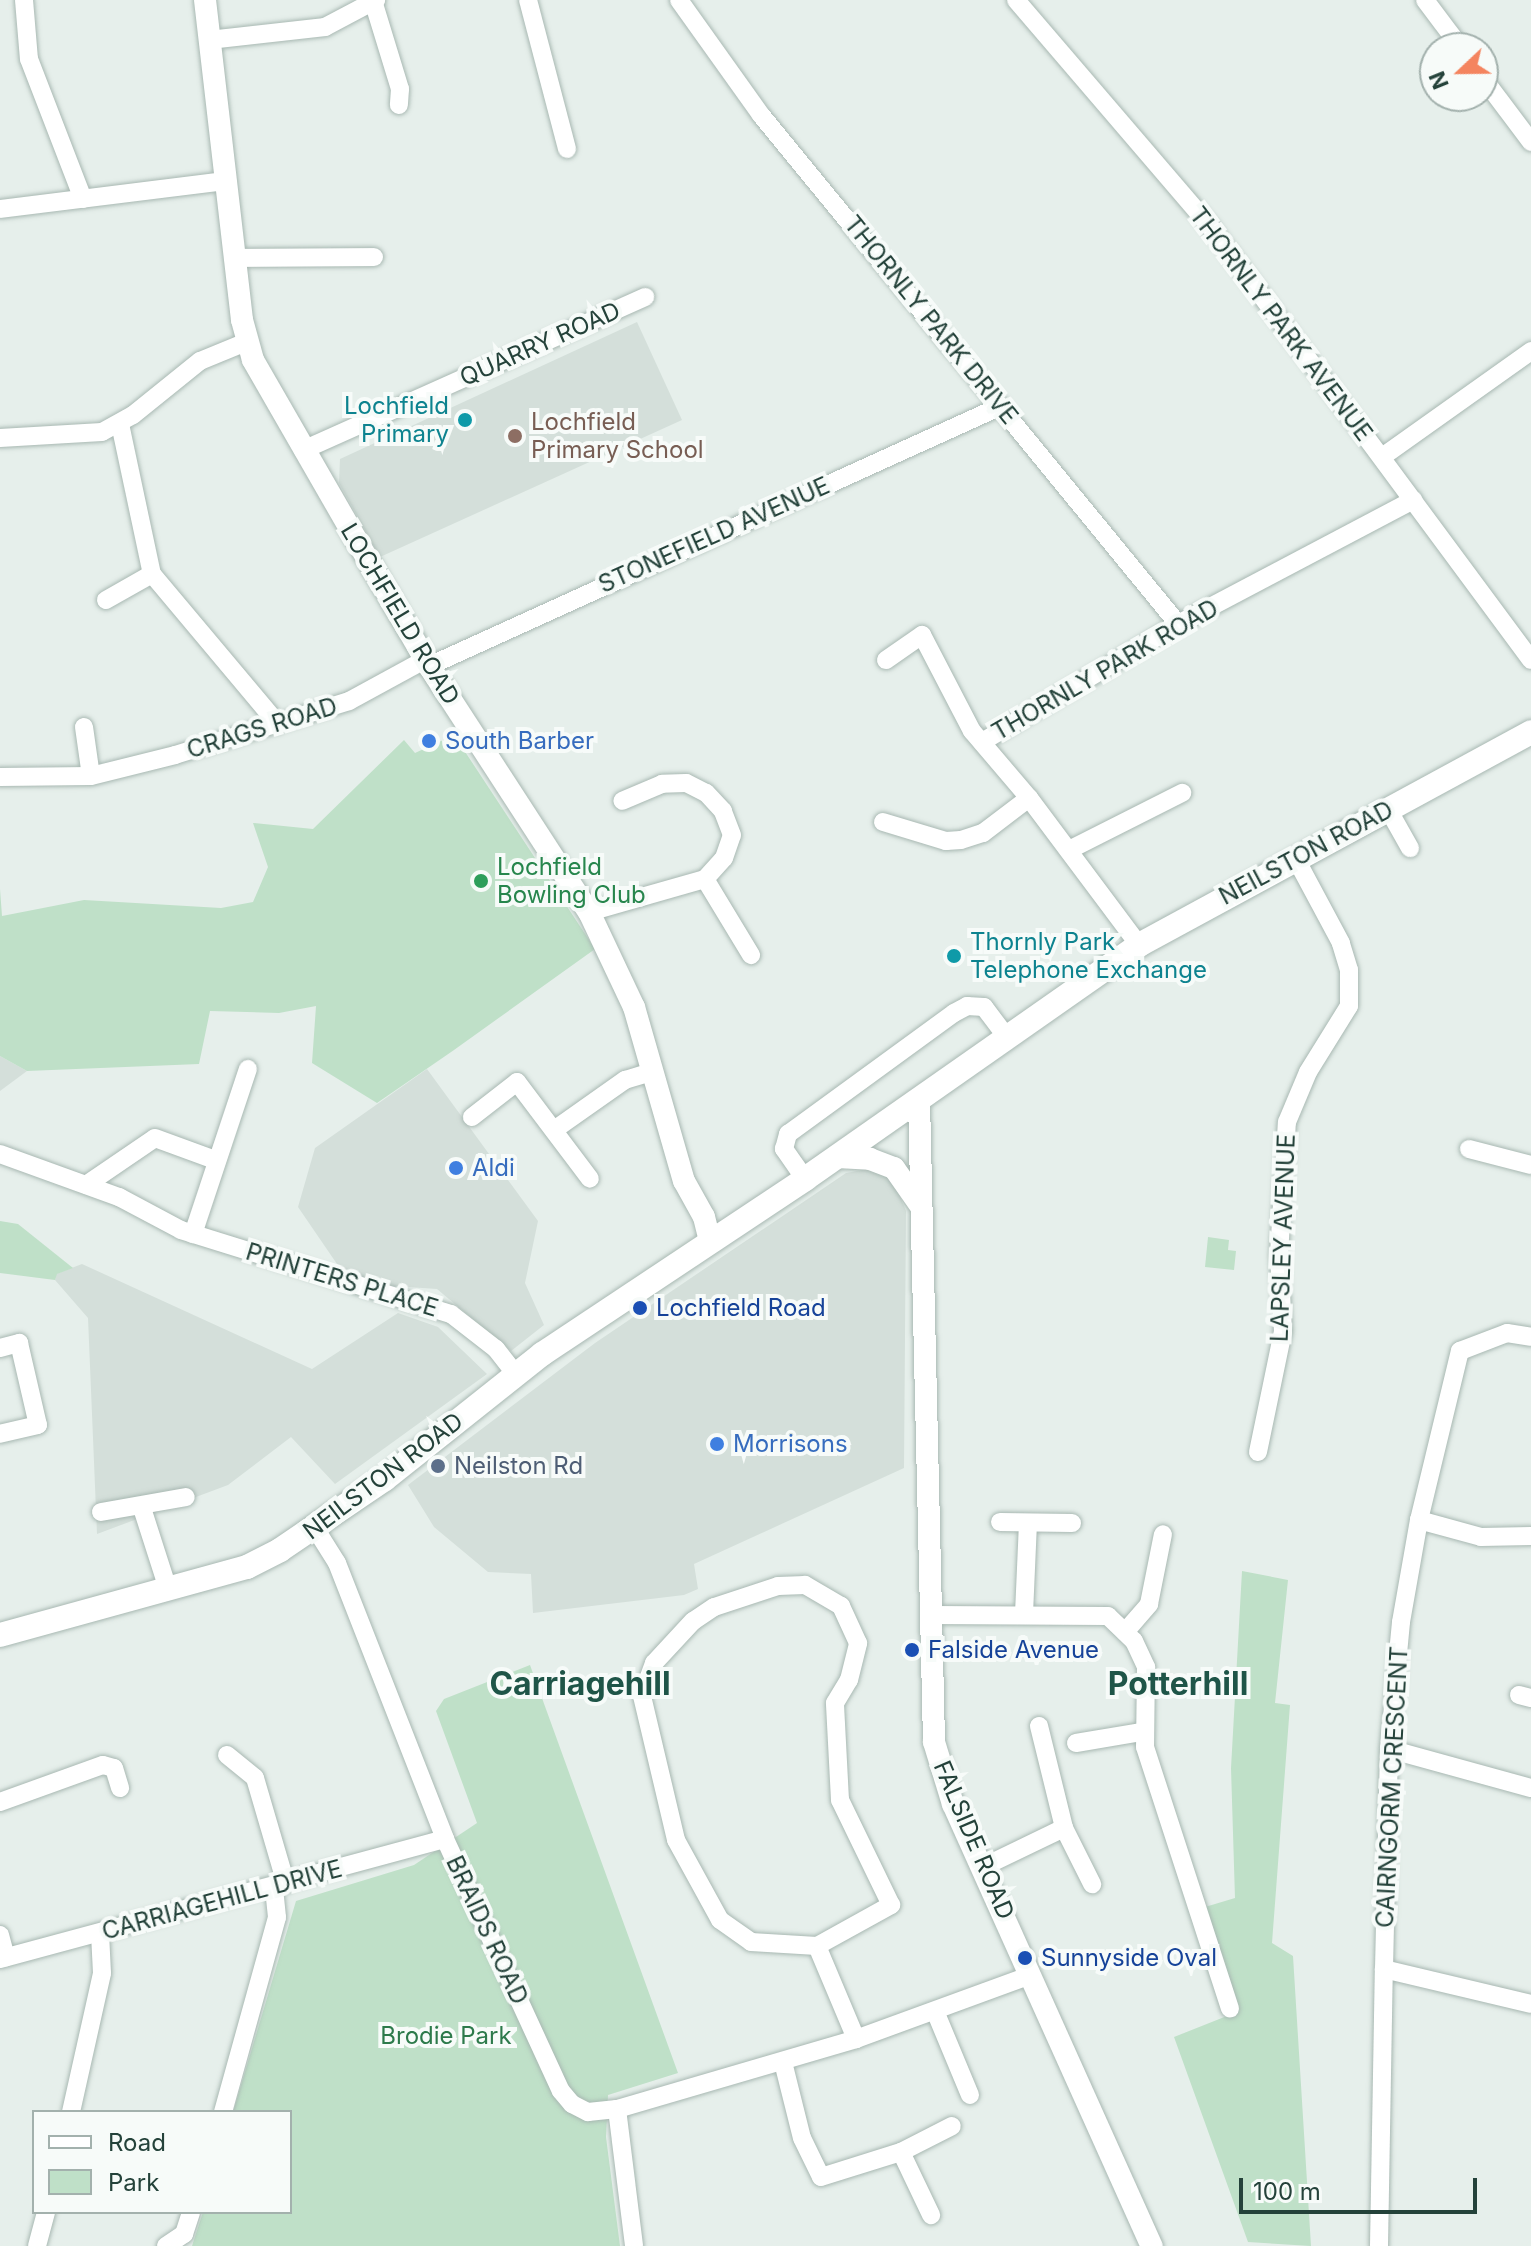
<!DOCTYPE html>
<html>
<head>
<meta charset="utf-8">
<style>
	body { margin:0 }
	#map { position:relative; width:1531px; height:2246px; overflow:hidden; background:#e6efeb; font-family:Inter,sans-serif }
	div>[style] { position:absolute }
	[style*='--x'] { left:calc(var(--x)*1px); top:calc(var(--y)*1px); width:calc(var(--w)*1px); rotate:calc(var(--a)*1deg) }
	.built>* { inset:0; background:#d4dfda }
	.green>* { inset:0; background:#bfe0c8 }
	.roads { filter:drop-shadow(0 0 2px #a8b8b2) drop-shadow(0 0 2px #a8b8b2) }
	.minor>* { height:18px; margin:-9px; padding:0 9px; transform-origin:9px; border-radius:9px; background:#fff }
	.tertiary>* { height:22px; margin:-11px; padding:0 11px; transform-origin:11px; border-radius:11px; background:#fff }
	.secondary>* { height:24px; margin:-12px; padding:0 12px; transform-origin:12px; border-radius:12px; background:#fff }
	.dots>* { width:22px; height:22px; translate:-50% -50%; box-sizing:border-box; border:4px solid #f7fbf9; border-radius:50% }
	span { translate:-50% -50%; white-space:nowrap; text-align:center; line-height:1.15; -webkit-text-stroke:8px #f7fbf9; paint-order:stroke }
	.street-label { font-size:24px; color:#24423a }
	.culture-label { font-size:24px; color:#0d838f }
	.right { translate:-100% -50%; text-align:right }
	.left { translate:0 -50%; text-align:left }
	.education-label { font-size:24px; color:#785e54 }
	.shop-label { font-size:24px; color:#366cbe }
	.leisure-label { font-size:24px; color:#27864d }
	.transit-label { font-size:24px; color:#164399 }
	.service-label { font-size:24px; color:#4e5e75 }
	.park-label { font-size:24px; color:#2d7a4b }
	.district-label { font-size:32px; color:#1f5548; font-weight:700 }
	.legend { position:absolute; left:32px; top:2110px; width:260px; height:104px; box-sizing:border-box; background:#f7fbf9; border:2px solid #a3b1ad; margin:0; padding:10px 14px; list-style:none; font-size:24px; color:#24423a }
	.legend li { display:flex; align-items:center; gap:16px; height:40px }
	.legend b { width:40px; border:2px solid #a3b1ad }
	.north { position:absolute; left:1419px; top:32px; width:80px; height:80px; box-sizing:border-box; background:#f7fbf9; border:2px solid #a3b1ad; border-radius:50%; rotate:248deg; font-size:22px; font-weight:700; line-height:32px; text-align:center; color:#24423a }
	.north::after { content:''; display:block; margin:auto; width:28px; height:36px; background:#f4845f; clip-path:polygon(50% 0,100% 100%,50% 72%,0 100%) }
	.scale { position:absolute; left:1239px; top:2178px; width:238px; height:36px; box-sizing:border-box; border:4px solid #24423a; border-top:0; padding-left:10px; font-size:24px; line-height:28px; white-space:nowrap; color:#24423a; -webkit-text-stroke:6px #f7fbf9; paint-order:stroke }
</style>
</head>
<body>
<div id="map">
	<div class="built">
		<i style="clip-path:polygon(637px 322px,682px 420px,380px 557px,339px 483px,340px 459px)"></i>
		<i style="clip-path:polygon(0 1056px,27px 1071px,0 1091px)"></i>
		<i style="clip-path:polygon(427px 1069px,538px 1221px,525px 1283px,544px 1325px,511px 1351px,437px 1289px,350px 1283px,298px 1207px,315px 1148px)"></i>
		<i style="clip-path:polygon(873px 1168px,892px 1177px,906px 1211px,904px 1468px,694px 1564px,698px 1589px,684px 1595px,533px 1613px,531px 1574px,488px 1572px,434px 1527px,408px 1485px,595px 1343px,846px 1173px)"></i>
		<i style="clip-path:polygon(82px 1264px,312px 1369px,398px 1313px,438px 1327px,487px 1374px,335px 1484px,291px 1437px,228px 1485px,97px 1534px,88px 1318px,55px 1280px,56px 1274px)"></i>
	</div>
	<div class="green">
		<i style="clip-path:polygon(454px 735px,595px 949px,454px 1050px,377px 1103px,312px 1063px,316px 1006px,279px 1013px,210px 1011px,199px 1064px,27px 1071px,0 1056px,0 889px,2px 916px,84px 900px,221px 908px,253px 902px,268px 867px,253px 823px,313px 829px,404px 740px,415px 753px)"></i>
		<i style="clip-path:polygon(0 1221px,18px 1224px,73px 1268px,57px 1274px,55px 1280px,0 1273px)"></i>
		<i style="clip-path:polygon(1208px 1237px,1229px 1240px,1228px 1250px,1236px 1251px,1234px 1270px,1205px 1267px)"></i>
		<i style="clip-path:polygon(1242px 1571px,1288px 1580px,1275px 1703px,1290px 1705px,1272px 1943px,1293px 1956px,1311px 2246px,1248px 2242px,1174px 2037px,1237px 2012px,1205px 1907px,1235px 1898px,1231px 1768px)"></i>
		<i style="clip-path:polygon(530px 1665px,678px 2073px,608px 2095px,606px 2137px,620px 2246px,192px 2246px,203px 2212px,290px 2212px,290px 2112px,233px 2112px,296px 1901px,414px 1865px,477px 1823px,436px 1711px,444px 1699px)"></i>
	</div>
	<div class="roads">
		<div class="minor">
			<i style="--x:24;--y:0;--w:59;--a:85.2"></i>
			<i style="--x:29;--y:59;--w:150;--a:68.9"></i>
			<i style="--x:528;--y:0;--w:154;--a:75.3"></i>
			<i style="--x:679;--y:0;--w:141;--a:54.5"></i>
			<i style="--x:761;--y:115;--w:658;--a:50.67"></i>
			<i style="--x:1016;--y:0;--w:301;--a:49.4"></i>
			<i style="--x:1212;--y:229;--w:536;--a:53.49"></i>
			<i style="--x:1425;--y:0;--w:60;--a:53.1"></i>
			<i style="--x:374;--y:4;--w:89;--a:73"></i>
			<i style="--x:400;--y:89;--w:16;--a:94"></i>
			<i style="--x:209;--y:40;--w:117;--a:-6.4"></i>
			<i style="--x:325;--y:27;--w:58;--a:-27.9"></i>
			<i style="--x:1483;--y:78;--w:80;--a:53.1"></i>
			<i style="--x:0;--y:209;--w:228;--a:-7.1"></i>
			<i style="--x:235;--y:258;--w:139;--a:-0.4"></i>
			<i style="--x:120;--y:424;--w:153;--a:78"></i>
			<i style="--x:152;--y:574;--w:196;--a:50"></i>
			<i style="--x:0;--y:438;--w:102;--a:-3.4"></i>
			<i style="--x:102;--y:432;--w:35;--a:-29"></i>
			<i style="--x:133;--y:415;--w:86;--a:-38.9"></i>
			<i style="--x:200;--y:361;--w:50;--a:-22.4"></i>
			<i style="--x:303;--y:450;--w:375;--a:-24.1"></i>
			<i style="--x:1382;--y:457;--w:183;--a:-35.4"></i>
			<i style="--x:106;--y:600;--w:53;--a:-29.5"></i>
			<i style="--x:886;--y:660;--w:44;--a:-34.8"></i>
			<i style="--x:922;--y:635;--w:108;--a:62.5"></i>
			<i style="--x:972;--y:731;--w:88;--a:49.6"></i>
			<i style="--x:1029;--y:798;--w:184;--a:53.2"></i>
			<i style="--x:429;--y:666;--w:628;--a:-24.44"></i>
			<i style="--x:84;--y:727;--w:49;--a:81.9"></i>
			<i style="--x:982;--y:742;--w:229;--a:-31"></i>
			<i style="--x:1178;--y:624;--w:266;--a:-27.8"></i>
			<i style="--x:0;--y:777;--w:91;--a:-0.6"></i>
			<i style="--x:91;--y:776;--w:87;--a:-14"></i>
			<i style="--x:175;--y:755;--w:182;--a:-17.2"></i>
			<i style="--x:349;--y:701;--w:88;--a:-28.6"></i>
			<i style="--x:1388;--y:809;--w:45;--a:60.6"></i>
			<i style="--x:883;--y:822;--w:66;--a:16.8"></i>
			<i style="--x:946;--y:841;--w:15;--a:-4"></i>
			<i style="--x:961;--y:840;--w:23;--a:-18"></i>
			<i style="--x:983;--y:833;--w:58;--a:-37.3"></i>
			<i style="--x:1069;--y:850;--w:127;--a:-26.8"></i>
			<i style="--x:705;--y:879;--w:89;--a:58.8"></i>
			<i style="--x:589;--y:912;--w:121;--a:-15.9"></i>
			<i style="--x:705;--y:879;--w:28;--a:-48"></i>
			<i style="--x:724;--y:858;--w:24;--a:-71"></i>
			<i style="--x:732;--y:835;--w:26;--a:-111"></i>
			<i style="--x:723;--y:811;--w:25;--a:-133"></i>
			<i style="--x:706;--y:793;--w:22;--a:-153"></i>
			<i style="--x:686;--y:783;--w:24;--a:178"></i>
			<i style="--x:662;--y:784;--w:43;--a:157"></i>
			<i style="--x:472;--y:1117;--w:57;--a:-37.9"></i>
			<i style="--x:517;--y:1082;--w:121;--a:53"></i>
			<i style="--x:554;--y:1130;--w:87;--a:-35.2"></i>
			<i style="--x:625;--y:1080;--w:28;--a:-17"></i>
			<i style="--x:1469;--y:1149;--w:64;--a:14.5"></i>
			<i style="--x:0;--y:1154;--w:127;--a:19.9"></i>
			<i style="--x:119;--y:1197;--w:70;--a:28"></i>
			<i style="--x:181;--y:1230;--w:283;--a:17.3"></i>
			<i style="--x:451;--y:1314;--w:57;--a:37.9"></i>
			<i style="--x:496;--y:1349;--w:33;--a:52"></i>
			<i style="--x:805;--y:1179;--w:37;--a:-125"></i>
			<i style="--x:784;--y:1149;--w:16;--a:-75"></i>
			<i style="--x:788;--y:1134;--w:205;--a:-36.1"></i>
			<i style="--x:954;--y:1013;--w:15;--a:-28"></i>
			<i style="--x:967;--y:1006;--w:17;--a:3"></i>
			<i style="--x:984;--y:1007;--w:40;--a:53"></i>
			<i style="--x:86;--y:1185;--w:83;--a:-34.3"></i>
			<i style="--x:155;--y:1138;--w:64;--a:20.1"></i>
			<i style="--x:193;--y:1234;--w:174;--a:-71.6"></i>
			<i style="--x:0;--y:1348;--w:20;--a:-15"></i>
			<i style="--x:19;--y:1343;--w:84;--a:77"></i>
			<i style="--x:38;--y:1425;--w:39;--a:167"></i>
			<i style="--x:1258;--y:1452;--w:124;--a:-78.3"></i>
			<i style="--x:1283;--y:1331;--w:76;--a:-93"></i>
			<i style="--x:1279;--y:1255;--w:133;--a:-86.6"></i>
			<i style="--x:1287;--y:1122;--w:54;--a:-67.2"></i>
			<i style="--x:1308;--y:1072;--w:78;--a:-58.2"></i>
			<i style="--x:1349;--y:1006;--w:36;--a:-90"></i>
			<i style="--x:1349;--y:970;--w:28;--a:-107"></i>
			<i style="--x:1341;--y:943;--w:95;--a:-118.2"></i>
			<i style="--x:142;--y:1508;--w:85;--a:72.2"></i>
			<i style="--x:101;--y:1512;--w:86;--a:-10"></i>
			<i style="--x:1419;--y:1520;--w:64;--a:15.3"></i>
			<i style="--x:1481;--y:1537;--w:50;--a:-1.1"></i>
			<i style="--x:1000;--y:1522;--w:72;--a:0.8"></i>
			<i style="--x:315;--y:1528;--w:41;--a:57.8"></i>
			<i style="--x:337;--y:1563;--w:296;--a:68.6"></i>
			<i style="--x:445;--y:1839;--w:277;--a:65.3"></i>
			<i style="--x:561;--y:2091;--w:17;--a:50"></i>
			<i style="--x:572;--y:2104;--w:18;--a:27"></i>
			<i style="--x:588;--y:2112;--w:29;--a:-6"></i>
			<i style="--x:617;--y:2109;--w:249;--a:-16.3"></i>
			<i style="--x:856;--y:2039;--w:186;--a:-20.1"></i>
			<i style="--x:1024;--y:1614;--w:90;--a:-87.5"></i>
			<i style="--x:932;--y:1615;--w:176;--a:0.3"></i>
			<i style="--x:1108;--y:1616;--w:36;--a:44"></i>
			<i style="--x:1134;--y:1641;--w:29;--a:65"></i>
			<i style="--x:1146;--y:1667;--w:80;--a:90.7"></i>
			<i style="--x:1145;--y:1747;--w:275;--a:72"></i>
			<i style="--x:1125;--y:1632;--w:37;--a:-49"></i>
			<i style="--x:1149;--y:1604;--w:71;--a:-78.7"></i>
			<i style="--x:1519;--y:1695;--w:12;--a:14"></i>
			<i style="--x:1039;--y:1726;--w:105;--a:76.2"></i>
			<i style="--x:1064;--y:1828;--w:63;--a:63.4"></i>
			<i style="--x:1076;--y:1743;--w:67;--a:-9.5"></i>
			<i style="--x:1389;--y:1749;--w:147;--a:15.4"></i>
			<i style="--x:227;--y:1755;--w:36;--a:39"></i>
			<i style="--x:255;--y:1778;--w:110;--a:73.7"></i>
			<i style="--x:0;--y:1802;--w:109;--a:-19.8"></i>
			<i style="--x:103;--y:1765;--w:11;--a:15"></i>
			<i style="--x:114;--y:1768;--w:21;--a:73"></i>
			<i style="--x:983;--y:1867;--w:90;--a:-25.7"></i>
			<i style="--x:0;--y:1935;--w:23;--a:75"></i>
			<i style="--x:817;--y:1946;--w:85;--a:-29"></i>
			<i style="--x:891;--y:1905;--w:117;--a:-115.9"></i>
			<i style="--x:840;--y:1800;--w:97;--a:-93"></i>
			<i style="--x:835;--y:1703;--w:27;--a:-59"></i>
			<i style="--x:849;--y:1680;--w:38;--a:-76"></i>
			<i style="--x:858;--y:1643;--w:41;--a:-114.7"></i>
			<i style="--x:841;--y:1606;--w:42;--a:-149.7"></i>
			<i style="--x:805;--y:1585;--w:27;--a:178"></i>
			<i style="--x:778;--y:1586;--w:67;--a:161.8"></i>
			<i style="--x:714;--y:1607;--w:25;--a:146"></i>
			<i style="--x:693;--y:1621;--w:57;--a:132.9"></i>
			<i style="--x:654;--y:1663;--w:35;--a:110"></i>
			<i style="--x:642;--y:1696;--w:148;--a:76.7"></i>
			<i style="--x:676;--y:1840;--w:91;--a:61.2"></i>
			<i style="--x:720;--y:1920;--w:38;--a:35"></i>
			<i style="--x:751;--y:1942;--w:66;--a:3.5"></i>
			<i style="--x:817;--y:1946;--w:101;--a:67.2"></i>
			<i style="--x:0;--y:1959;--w:461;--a:-15.1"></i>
			<i style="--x:1384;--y:1969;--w:220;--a:-88.7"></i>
			<i style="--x:1389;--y:1749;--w:128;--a:-84.6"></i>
			<i style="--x:1401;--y:1622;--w:104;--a:-80"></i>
			<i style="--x:1419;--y:1520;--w:174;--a:-76.4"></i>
			<i style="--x:1460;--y:1351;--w:50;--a:-21"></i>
			<i style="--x:1507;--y:1333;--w:24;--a:9"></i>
			<i style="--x:935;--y:2011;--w:91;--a:67.4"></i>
			<i style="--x:783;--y:2062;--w:78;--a:76"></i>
			<i style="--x:802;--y:2138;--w:43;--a:64"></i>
			<i style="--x:821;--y:2177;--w:84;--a:-17.4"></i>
			<i style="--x:901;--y:2152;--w:57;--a:-27"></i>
			<i style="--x:617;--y:2109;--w:138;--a:82.9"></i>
			<i style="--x:71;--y:2112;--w:142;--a:-77.4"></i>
			<i style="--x:102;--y:1973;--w:40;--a:-92.9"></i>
			<i style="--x:223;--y:2112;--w:202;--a:-74.5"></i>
			<i style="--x:277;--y:1917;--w:30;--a:-96"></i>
			<i style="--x:901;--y:2152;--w:70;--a:64.5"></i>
			<i style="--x:37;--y:2246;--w:35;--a:-75"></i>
			<i style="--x:166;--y:2246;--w:22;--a:-34"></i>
			<i style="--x:184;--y:2234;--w:23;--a:-72"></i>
			<i style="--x:1379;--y:2246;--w:277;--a:-89"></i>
			<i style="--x:1384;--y:1969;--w:151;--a:13.4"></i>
		</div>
		<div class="tertiary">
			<i style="--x:205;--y:0;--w:322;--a:83.4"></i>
			<i style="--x:242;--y:320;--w:41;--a:74.6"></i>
			<i style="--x:253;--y:360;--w:353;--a:60.1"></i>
			<i style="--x:429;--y:666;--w:293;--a:57"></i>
			<i style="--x:589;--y:912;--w:105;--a:64.7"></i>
			<i style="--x:634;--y:1007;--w:181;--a:74"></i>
			<i style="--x:684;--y:1181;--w:41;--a:60.9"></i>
			<i style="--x:704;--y:1217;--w:25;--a:76"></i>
			<i style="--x:919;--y:1100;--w:642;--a:88.66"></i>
			<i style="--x:934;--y:1742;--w:65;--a:73"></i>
			<i style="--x:953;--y:1804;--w:485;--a:65.8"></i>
			<i style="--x:837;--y:1157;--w:33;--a:3"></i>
			<i style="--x:870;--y:1159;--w:26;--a:21"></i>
			<i style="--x:894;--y:1168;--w:45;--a:54.9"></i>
		</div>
		<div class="secondary">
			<i style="--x:0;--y:1635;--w:256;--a:-15.4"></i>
			<i style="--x:247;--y:1567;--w:37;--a:-27"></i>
			<i style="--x:280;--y:1550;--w:127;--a:-34.1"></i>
			<i style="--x:385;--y:1479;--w:201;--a:-38.5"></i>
			<i style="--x:542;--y:1354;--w:316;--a:-33.6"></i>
			<i style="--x:805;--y:1179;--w:408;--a:-35"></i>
			<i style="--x:1139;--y:945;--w:446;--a:-28.5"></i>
		</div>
	</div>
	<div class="dots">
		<i style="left:465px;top:420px;background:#0f9aa8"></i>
		<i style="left:515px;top:436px;background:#8d6e63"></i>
		<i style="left:429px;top:741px;background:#3f7fe0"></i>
		<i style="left:481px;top:881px;background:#2e9e5b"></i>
		<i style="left:954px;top:956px;background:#0f9aa8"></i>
		<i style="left:456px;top:1168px;background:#3f7fe0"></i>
		<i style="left:640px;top:1308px;background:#1a4fb4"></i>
		<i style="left:717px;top:1444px;background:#3f7fe0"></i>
		<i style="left:438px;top:1466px;background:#5c6f8a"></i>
		<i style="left:912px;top:1650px;background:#1a4fb4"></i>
		<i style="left:1025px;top:1958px;background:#1a4fb4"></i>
	</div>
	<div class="street-label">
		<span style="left:931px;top:320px;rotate:51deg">THORNLY PARK DRIVE</span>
		<span style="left:1281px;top:324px;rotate:53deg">THORNLY PARK AVENUE</span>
		<span style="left:540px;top:344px;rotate:-24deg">QUARRY ROAD</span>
		<span style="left:714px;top:535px;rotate:-24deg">STONEFIELD AVENUE</span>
		<span style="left:400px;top:614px;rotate:59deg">LOCHFIELD ROAD</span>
		<span style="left:1105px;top:670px;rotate:-30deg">THORNLY PARK ROAD</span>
		<span style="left:262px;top:728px;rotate:-17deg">CRAGS ROAD</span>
		<span style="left:1306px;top:853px;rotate:-28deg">NEILSTON ROAD</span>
		<span style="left:1283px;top:1238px;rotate:-88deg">LAPSLEY AVENUE</span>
		<span style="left:342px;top:1280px;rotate:17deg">PRINTERS PLACE</span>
		<span style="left:383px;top:1476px;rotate:-37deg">NEILSTON ROAD</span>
		<span style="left:1392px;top:1787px;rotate:-87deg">CAIRNGORM CRESCENT</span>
		<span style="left:974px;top:1840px;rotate:67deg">FALSIDE ROAD</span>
		<span style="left:222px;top:1900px;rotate:-15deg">CARRIAGEHILL DRIVE</span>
		<span style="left:487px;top:1930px;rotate:65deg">BRAIDS ROAD</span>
	</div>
	<div class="culture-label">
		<span class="right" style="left:449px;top:420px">Lochfield<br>Primary</span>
		<span class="left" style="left:970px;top:956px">Thornly Park<br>Telephone Exchange</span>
	</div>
	<div class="education-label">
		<span class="left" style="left:531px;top:436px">Lochfield<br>Primary School</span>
	</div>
	<div class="shop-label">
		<span class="left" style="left:445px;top:741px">South Barber</span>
		<span class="left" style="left:472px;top:1168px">Aldi</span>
		<span class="left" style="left:733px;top:1444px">Morrisons</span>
	</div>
	<div class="leisure-label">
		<span class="left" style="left:497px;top:881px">Lochfield<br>Bowling Club</span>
	</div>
	<div class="transit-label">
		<span class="left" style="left:656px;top:1308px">Lochfield Road</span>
		<span class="left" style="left:928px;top:1650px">Falside Avenue</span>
		<span class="left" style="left:1041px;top:1958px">Sunnyside Oval</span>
	</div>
	<div class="service-label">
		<span class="left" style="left:454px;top:1466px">Neilston Rd</span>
	</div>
	<div class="park-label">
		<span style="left:446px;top:2036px">Brodie Park</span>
	</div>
	<div class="district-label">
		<span style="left:580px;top:1684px">Carriagehill</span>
		<span style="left:1178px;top:1684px">Potterhill</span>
	</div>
	<ul class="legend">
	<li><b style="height:10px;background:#fff"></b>Road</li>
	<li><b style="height:22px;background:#bfe0c8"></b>Park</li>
	</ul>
	<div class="north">N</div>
	<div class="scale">100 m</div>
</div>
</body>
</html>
